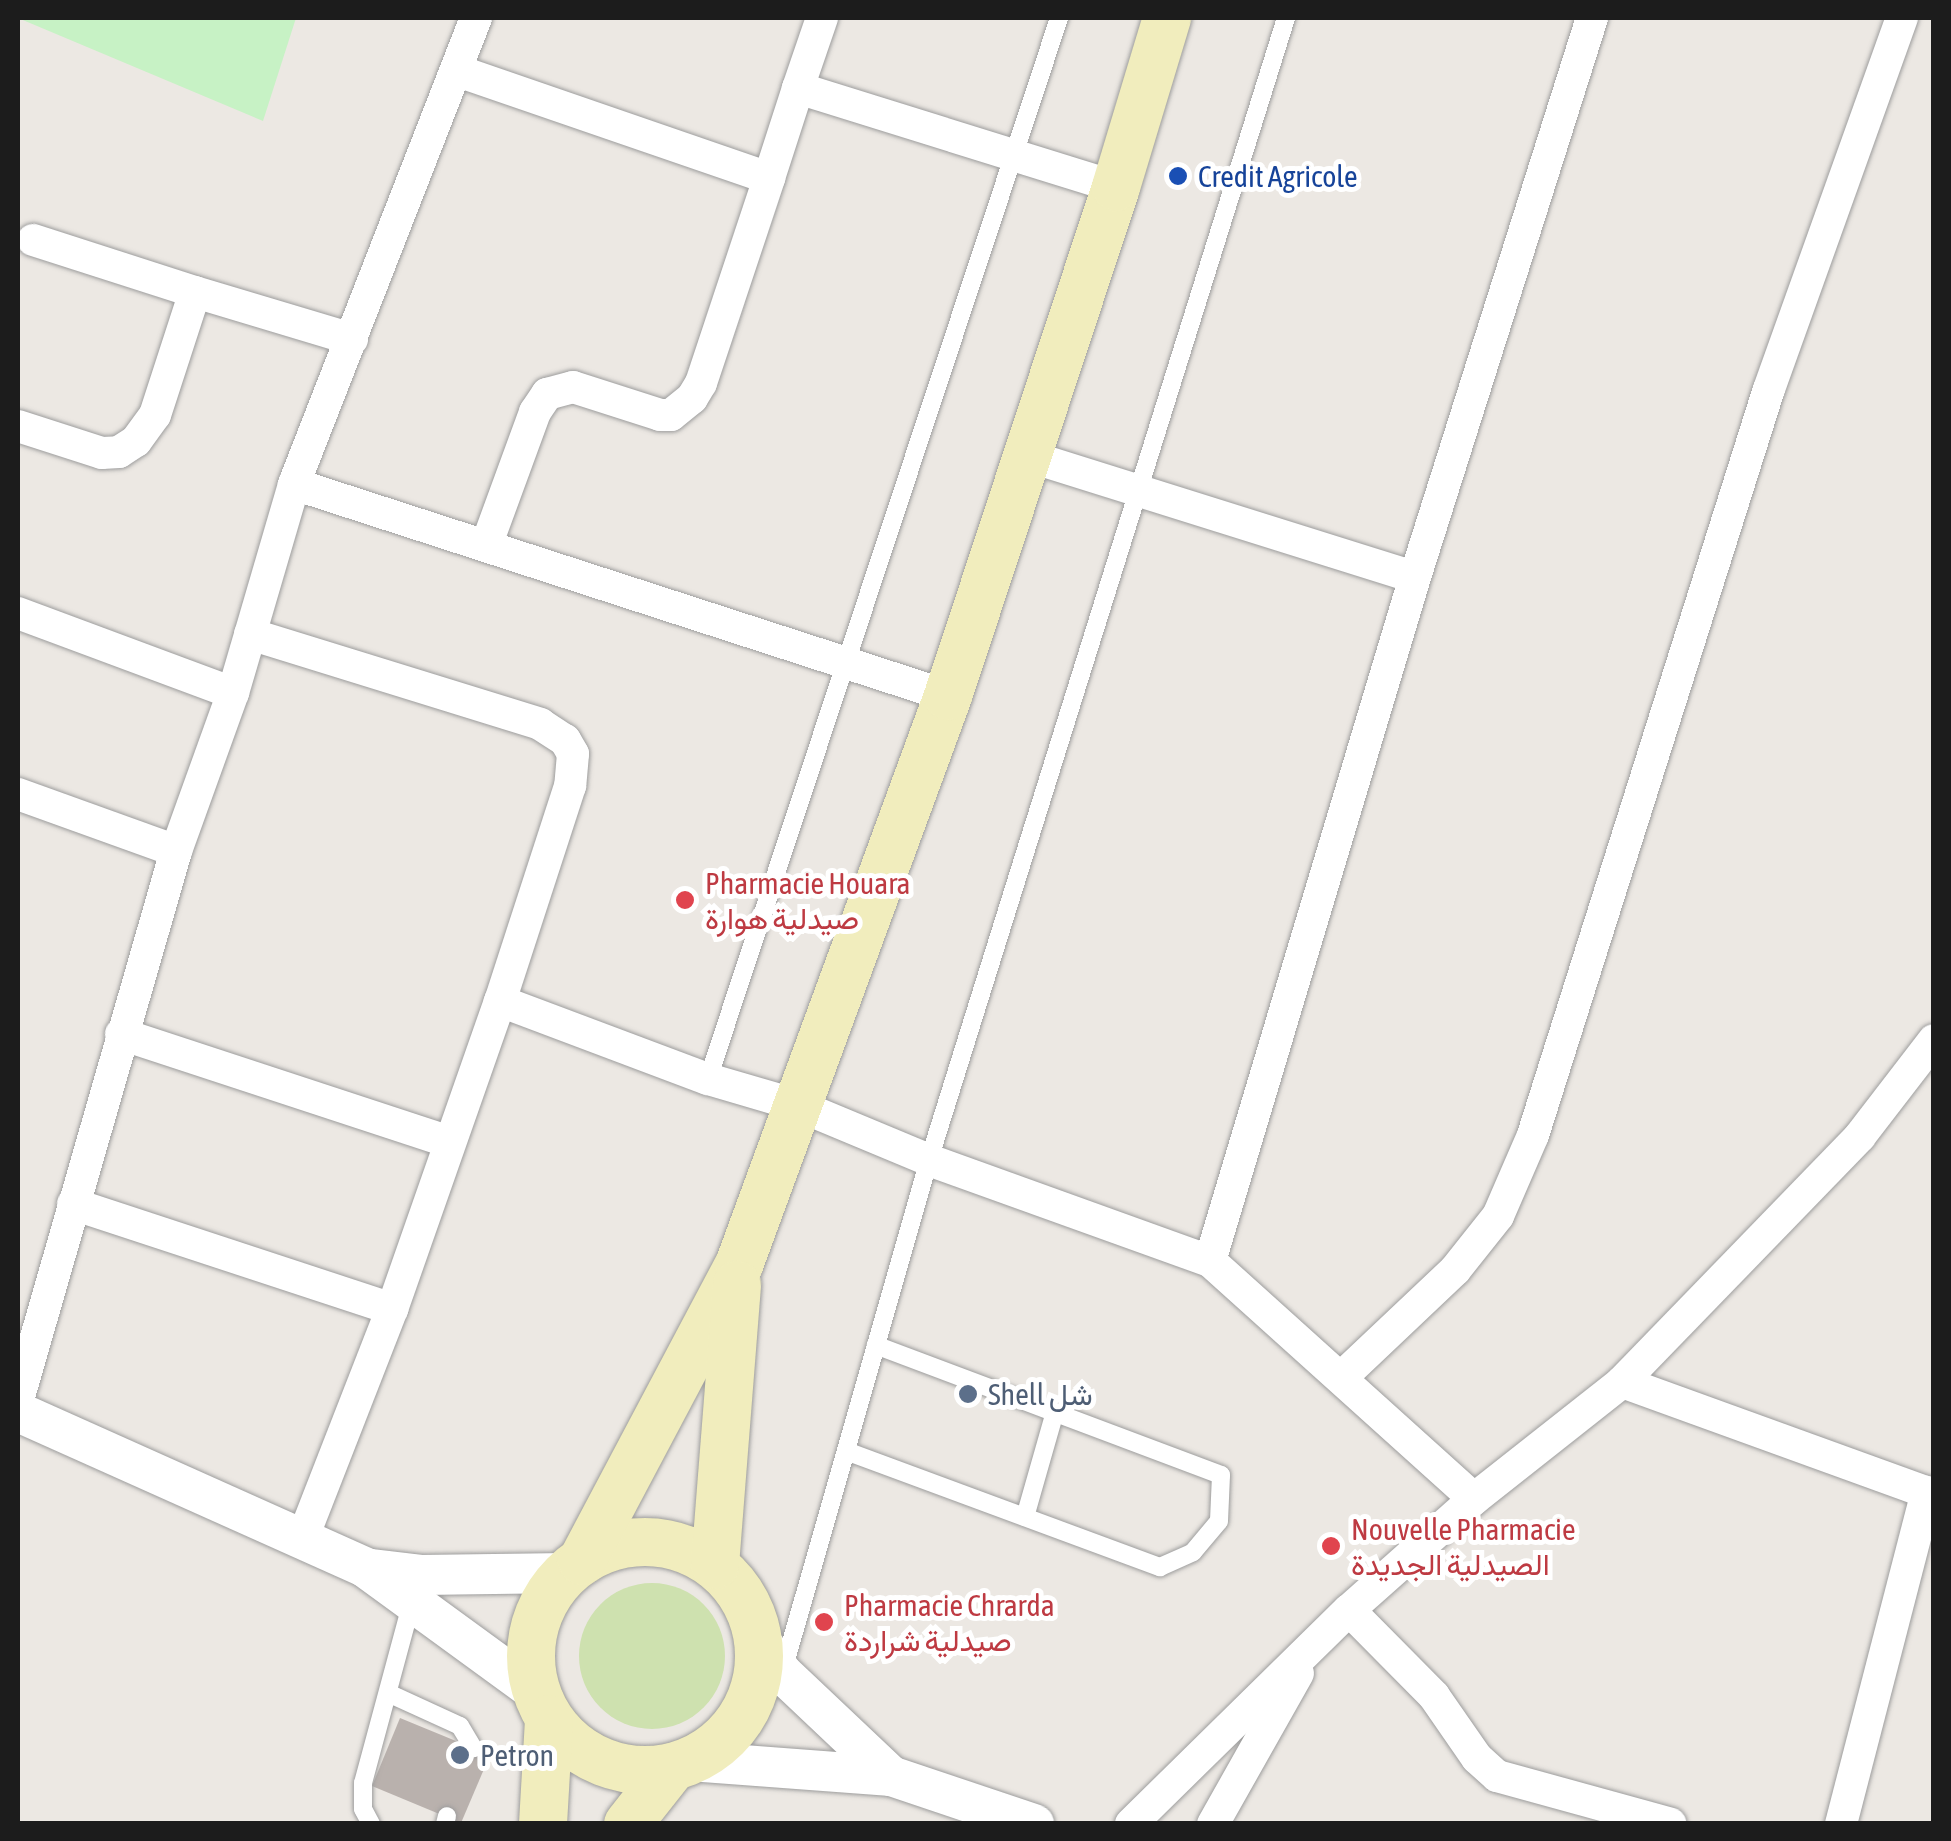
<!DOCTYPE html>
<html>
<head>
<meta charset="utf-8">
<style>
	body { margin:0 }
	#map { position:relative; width:1951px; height:1841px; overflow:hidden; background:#ece8e3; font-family:"Asap Condensed",Vazirmatn,sans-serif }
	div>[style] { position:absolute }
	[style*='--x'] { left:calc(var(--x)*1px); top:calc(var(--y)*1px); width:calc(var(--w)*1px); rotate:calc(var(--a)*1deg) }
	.grass>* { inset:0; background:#cee1af }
	.round { border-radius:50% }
	.park>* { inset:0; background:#c7f2c5 }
	.building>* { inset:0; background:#b9b1ad }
	.roads { filter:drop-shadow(0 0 2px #9d9d9d) drop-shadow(0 0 2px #9d9d9d) }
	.service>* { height:18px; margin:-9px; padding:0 9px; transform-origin:9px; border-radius:9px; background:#fff }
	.minor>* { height:32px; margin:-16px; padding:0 16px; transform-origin:16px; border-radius:16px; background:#fff }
	.tertiary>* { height:40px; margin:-20px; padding:0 20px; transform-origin:20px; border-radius:20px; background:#fff }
	.secondary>* { height:48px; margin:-24px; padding:0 24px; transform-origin:24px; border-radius:24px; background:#f1edbd }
	.secondary>.ring { margin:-24px; padding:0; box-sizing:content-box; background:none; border:48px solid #f1edbd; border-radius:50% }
	.dots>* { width:28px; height:28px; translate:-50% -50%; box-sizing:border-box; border:5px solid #fff; border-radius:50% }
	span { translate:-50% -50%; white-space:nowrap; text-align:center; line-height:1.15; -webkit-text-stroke:10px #fff; paint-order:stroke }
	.transit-label { font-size:30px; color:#164399 }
	.left { translate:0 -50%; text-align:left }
	.health-label { font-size:30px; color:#be3a42 }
	.service-label { font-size:30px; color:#4e5e75 }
	.frame { position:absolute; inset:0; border:20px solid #1c1c1c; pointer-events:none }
</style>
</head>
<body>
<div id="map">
	<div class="grass">
		<i class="round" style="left:579px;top:1583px;width:146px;height:146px"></i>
	</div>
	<div class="park">
		<i style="clip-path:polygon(18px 18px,296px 18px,263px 121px)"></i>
	</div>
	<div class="building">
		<i style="clip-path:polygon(400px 1718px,490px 1755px,461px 1823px,372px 1786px)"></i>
	</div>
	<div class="roads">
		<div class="service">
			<i style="--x:708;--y:1079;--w:1118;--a:-71.69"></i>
			<i style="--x:846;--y:1451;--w:335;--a:20.3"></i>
			<i style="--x:1160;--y:1567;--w:36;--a:-24"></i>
			<i style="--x:1193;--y:1552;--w:40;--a:-50"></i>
			<i style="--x:1219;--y:1521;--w:46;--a:-87.5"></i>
			<i style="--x:1221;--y:1475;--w:369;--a:-159.4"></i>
			<i style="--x:1025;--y:1517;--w:109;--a:-74.1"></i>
			<i style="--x:784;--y:1667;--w:527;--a:-74.04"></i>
			<i style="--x:929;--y:1160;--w:1197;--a:-72.64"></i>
			<i style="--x:388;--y:1693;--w:79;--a:24.6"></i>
			<i style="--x:460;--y:1726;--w:26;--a:59"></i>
			<i style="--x:371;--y:1824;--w:17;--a:-118"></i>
			<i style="--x:363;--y:1809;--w:26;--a:-90"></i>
			<i style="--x:363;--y:1783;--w:188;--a:-74.9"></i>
			<i style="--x:445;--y:1824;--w:8;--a:-76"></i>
		</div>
		<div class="minor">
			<i style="--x:458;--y:71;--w:329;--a:19"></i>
			<i style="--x:769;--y:178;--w:95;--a:-72.1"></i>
			<i style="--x:798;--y:88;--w:333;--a:17.3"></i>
			<i style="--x:798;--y:88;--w:74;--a:-71.1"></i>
			<i style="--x:33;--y:240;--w:170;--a:17.8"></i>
			<i style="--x:18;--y:426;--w:88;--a:17.8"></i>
			<i style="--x:102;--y:453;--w:17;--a:-3"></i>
			<i style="--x:119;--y:452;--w:20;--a:-33"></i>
			<i style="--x:136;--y:441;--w:32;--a:-54"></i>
			<i style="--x:155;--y:415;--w:129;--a:-72"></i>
			<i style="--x:195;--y:292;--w:164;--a:16.7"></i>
			<i style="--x:1028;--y:456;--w:405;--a:17.4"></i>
			<i style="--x:1415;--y:577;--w:714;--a:106.68"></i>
			<i style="--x:294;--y:484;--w:688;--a:17.96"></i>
			<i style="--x:486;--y:546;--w:143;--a:-69.9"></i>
			<i style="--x:535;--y:412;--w:22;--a:-56"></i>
			<i style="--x:547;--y:394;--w:27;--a:-15"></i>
			<i style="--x:573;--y:387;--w:91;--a:17.8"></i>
			<i style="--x:660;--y:415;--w:11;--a:0"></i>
			<i style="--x:671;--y:415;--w:27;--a:-39"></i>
			<i style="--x:692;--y:398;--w:17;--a:-59"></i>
			<i style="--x:701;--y:383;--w:216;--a:-71.6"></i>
			<i style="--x:1415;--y:577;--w:586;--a:-72.43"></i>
			<i style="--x:18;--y:613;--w:229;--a:20.4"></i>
			<i style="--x:250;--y:634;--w:304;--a:17.2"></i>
			<i style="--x:540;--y:724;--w:30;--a:33"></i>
			<i style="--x:565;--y:740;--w:16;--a:60"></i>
			<i style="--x:573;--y:754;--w:32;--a:95"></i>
			<i style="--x:570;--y:786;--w:226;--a:108"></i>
			<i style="--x:500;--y:1001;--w:326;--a:109.3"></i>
			<i style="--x:392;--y:1309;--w:245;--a:111.3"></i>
			<i style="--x:18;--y:794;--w:168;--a:19.8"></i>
			<i style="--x:500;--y:1001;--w:222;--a:20.6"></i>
			<i style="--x:708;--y:1079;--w:93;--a:16.3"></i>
			<i style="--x:797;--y:1105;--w:143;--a:22.6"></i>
			<i style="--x:929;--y:1160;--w:299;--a:19.8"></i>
			<i style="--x:1210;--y:1261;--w:355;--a:42"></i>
			<i style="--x:121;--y:1034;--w:346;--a:18.2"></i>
			<i style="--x:73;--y:1204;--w:336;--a:18.2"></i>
			<i style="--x:1343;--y:1376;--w:154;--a:-43.4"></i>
			<i style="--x:1455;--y:1270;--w:69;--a:-51.5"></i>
			<i style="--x:1498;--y:1216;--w:88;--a:-66.6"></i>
			<i style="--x:1533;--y:1135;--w:782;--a:-72.45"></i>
			<i style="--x:1769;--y:389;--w:394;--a:-70.3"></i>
			<i style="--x:1622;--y:1382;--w:332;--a:19.9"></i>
			<i style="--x:18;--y:1400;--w:571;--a:-73.94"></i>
			<i style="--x:176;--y:851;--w:168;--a:-70.2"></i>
			<i style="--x:233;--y:693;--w:218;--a:-73.7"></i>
			<i style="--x:294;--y:484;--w:500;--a:-68.67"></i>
			<i style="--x:1349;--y:1610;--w:121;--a:45.3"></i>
			<i style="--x:1434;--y:1696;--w:75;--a:55.3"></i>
			<i style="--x:1477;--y:1758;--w:27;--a:42"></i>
			<i style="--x:1497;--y:1776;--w:180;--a:15.4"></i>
			<i style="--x:1131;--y:1824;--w:305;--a:-44.5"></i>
			<i style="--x:1349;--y:1610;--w:167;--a:-41.6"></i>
			<i style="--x:1474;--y:1499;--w:189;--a:-38.3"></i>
			<i style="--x:1622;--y:1382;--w:342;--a:-45.9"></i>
			<i style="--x:1860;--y:1136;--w:121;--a:-52.4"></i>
			<i style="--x:1213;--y:1824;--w:173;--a:-60.6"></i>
			<i style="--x:1841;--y:1824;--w:343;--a:-75.5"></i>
		</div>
		<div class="tertiary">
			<i style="--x:18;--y:1412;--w:381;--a:24.1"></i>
			<i style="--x:366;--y:1568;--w:210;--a:36.1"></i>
			<i style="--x:372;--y:1569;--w:49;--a:7"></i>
			<i style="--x:421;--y:1575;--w:146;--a:-0.8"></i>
			<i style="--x:757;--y:1635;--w:45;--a:56.7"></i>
			<i style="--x:782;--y:1673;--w:150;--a:43.4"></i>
			<i style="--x:690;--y:1761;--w:202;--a:4.3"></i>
			<i style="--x:891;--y:1776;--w:151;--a:18.6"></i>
		</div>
		<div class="secondary">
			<i class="ring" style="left:531px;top:1542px;width:180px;height:180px"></i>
			<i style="--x:582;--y:1561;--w:335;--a:-62.1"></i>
			<i style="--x:739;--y:1265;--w:606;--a:-69.83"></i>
			<i style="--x:948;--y:696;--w:536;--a:-71.73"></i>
			<i style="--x:1116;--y:187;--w:177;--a:-73.2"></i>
			<i style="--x:715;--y:1565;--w:281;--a:-85.5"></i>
			<i style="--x:543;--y:1824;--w:105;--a:-86.7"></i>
			<i style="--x:628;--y:1824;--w:73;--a:-51.7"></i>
		</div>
	</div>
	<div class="dots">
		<i style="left:1178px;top:176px;background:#1a4fb4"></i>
		<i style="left:685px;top:900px;background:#e0444e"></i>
		<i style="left:968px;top:1394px;background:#5c6f8a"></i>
		<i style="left:1331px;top:1546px;background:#e0444e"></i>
		<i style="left:824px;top:1622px;background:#e0444e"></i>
		<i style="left:460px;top:1755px;background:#5c6f8a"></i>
	</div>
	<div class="transit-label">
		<span class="left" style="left:1198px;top:176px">Credit Agricole</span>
	</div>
	<div class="health-label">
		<span class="left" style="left:705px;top:900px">Pharmacie Houara<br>صيدلية هوارة</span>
		<span class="left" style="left:1351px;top:1546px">Nouvelle Pharmacie<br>الصيدلية الجديدة</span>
		<span class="left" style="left:844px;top:1622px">Pharmacie Chrarda<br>صيدلية شراردة</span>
	</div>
	<div class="service-label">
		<span class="left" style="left:988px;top:1394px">Shell شل</span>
		<span class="left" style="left:480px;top:1755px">Petron</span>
	</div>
	<div class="frame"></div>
</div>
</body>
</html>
